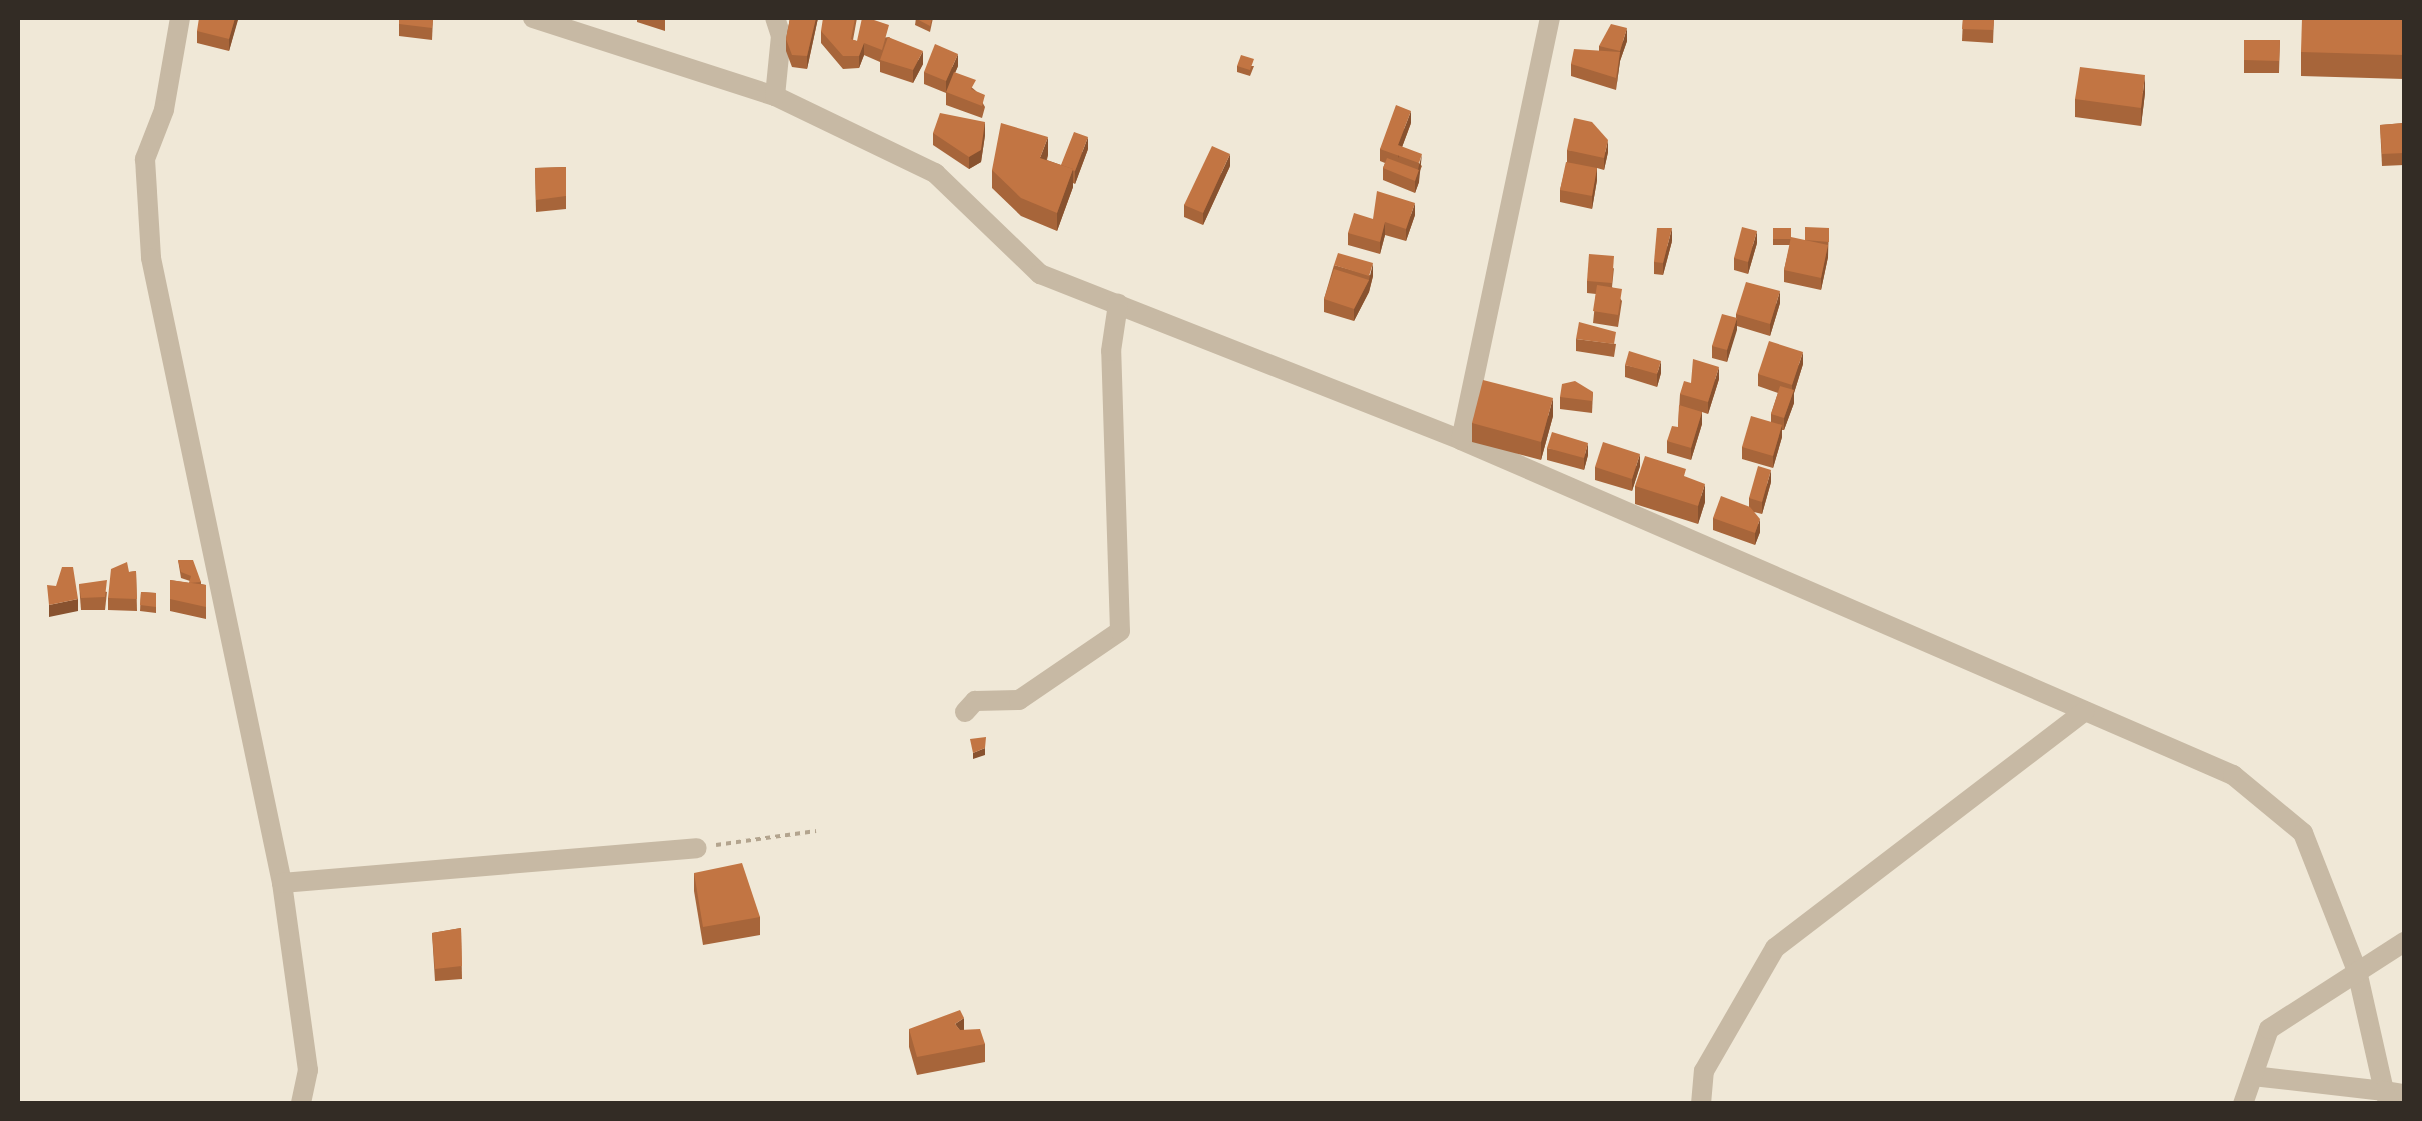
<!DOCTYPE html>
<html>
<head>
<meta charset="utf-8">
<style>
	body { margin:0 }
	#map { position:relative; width:2422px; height:1121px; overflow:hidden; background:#f0e8d7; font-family:Jost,sans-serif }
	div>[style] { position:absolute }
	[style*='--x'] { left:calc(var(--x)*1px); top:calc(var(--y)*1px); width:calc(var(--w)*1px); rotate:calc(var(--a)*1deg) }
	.path>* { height:4px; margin-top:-2px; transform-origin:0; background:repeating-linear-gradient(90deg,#b3a48e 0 5px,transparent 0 10px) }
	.street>* { height:20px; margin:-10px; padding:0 10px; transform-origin:10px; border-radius:10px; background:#c7b9a4 }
	.wall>* { inset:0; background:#a7653a }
	.shaded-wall>* { inset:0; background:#88522f }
	.building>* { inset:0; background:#c27543 }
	span { translate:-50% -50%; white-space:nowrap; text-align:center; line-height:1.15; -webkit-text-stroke:8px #f8f2e3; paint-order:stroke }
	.frame { position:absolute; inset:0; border:20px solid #332c25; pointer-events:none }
</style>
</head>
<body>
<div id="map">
	<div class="path">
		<i style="--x:716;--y:845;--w:101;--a:-8"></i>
	</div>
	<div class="street">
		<i style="--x:180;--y:18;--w:93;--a:99.9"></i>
		<i style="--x:164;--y:110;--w:53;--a:111.2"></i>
		<i style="--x:145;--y:159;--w:99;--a:86.5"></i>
		<i style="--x:151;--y:258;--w:639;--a:78.16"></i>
		<i style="--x:282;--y:883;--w:189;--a:82.1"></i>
		<i style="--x:308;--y:1070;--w:35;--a:102"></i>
		<i style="--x:533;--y:18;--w:254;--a:17.9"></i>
		<i style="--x:775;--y:96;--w:178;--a:25.7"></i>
		<i style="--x:935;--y:173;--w:146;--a:43.9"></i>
		<i style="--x:1040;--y:274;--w:453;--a:21.5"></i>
		<i style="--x:1461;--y:440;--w:842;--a:23.46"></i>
		<i style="--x:2233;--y:775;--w:91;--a:39.6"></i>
		<i style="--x:2303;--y:833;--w:148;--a:68.6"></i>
		<i style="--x:2357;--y:971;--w:123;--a:77.3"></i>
		<i style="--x:2384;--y:1091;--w:20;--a:9"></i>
		<i style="--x:775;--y:96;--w:60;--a:-84.3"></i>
		<i style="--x:781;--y:36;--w:19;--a:-108"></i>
		<i style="--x:1461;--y:440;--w:431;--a:-78.1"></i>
		<i style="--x:965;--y:712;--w:15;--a:-48"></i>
		<i style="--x:975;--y:701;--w:44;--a:-1.3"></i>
		<i style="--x:1019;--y:700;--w:122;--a:-34.3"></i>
		<i style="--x:1120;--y:631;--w:280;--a:-91.8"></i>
		<i style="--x:1111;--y:351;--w:48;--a:-81.5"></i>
		<i style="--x:282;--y:883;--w:416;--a:-4.8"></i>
		<i style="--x:2253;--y:1076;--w:132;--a:6.5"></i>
		<i style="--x:2384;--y:1091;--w:12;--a:66"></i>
		<i style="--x:1701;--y:1104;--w:33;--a:-85"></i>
		<i style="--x:1704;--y:1071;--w:142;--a:-60"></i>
		<i style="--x:1775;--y:948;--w:390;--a:-37.4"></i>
		<i style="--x:2243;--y:1104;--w:79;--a:-70.9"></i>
		<i style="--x:2269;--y:1029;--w:161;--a:-32.8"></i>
	</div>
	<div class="wall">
		<i style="clip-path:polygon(238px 18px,229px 51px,197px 43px,197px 31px)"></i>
		<i style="clip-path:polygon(399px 18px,433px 18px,432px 40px,399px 36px)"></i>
		<i style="clip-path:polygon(637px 18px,665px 18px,665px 31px,637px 22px)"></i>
		<i style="clip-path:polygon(790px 18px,818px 18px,807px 69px,792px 67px,786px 51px,786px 39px)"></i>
		<i style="clip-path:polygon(857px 18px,853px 40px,857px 41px,889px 37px,923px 64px,913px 83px,880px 72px,880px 62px,864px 55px,859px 68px,843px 69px,821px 43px,821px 31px)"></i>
		<i style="clip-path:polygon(916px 18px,933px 18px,930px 32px,915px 25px)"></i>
		<i style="clip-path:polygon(1963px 18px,1994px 18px,1993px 43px,1962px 41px)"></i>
		<i style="clip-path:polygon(2404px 18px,2404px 79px,2301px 76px,2301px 52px)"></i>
		<i style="clip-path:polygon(2244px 40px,2280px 40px,2279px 73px,2244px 73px)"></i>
		<i style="clip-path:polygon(1627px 41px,1620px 61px,1616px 90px,1571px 76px,1571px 64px,1599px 51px,1599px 46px)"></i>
		<i style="clip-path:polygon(958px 66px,955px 73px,976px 91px,985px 107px,982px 118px,946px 105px,946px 92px,949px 86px,946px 93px,924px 84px,924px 72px)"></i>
		<i style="clip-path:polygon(1237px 66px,1254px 66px,1250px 76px,1237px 72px)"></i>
		<i style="clip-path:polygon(2145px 93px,2141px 126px,2075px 117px,2075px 99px)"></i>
		<i style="clip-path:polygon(1411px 123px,1402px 147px,1422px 166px,1419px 173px,1419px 182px,1415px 193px,1383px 180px,1383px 168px,1385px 163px,1380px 161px,1380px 149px)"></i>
		<i style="clip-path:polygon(2404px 123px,2404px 165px,2382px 166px,2380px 125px)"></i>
		<i style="clip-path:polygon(933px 133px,985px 135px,981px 162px,969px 169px,933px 145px)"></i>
		<i style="clip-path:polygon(1088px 149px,1075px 184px,1073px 183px,1073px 187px,1057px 231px,1021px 216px,992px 188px,992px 170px,1048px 155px,1047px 160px,1061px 165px)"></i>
		<i style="clip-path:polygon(1567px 150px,1608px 152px,1604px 170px,1597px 168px,1597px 180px,1592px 209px,1560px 202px,1560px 190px,1567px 162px)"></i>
		<i style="clip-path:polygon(1230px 166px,1203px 225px,1184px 217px,1184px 205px)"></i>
		<i style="clip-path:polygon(566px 167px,566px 209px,536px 212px,535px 168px)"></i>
		<i style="clip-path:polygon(1415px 215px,1406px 241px,1385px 235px,1380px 254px,1348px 245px,1348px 233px,1373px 219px)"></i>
		<i style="clip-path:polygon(1773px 228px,1791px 228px,1791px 240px,1805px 240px,1829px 228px,1828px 257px,1821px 290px,1784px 282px,1784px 270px,1790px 245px,1773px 245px)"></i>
		<i style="clip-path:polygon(1672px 241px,1663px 275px,1654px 274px,1654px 262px)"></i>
		<i style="clip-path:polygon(1757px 243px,1748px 274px,1734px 270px,1734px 258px)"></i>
		<i style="clip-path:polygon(1334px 265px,1373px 276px,1369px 292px,1354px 321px,1324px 312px,1324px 299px)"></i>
		<i style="clip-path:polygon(1614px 268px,1612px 287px,1622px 301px,1618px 327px,1593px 323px,1596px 294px,1587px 293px,1587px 281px)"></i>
		<i style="clip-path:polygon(1780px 303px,1770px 336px,1737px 326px,1727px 362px,1712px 358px,1712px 346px,1736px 318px,1736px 314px)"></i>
		<i style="clip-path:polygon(1576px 339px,1616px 344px,1614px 357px,1576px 351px)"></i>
		<i style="clip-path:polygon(1803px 364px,1794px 393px,1794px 403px,1784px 430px,1782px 430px,1782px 437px,1773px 468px,1742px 459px,1742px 447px,1771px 422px,1771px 414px,1778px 393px,1758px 386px,1758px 374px)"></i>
		<i style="clip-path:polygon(1625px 365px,1661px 373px,1657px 387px,1625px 377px)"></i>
		<i style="clip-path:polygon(1719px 379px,1708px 414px,1702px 412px,1702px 424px,1691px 460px,1667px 453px,1667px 441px,1678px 427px,1680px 394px,1691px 383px)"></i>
		<i style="clip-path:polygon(1593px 392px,1592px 413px,1560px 409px,1560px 397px)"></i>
		<i style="clip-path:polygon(1553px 416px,1541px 460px,1472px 442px,1472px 423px)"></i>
		<i style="clip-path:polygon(1547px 448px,1588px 455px,1584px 470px,1547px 460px)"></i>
		<i style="clip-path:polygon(1640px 466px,1632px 491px,1595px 480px,1595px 467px)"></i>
		<i style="clip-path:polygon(1686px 477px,1705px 502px,1698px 524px,1635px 504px,1635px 486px)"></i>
		<i style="clip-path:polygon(1771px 482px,1762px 514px,1754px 512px,1760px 532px,1755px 545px,1713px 530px,1713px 518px,1749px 507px,1749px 498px)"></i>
		<i style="clip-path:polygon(178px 560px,201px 582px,201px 584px,206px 585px,206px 619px,170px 611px,170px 580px,189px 583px,190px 581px,181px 578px)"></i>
		<i style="clip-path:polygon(136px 571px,137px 611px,108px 610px,108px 598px,129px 572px)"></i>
		<i style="clip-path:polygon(79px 584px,107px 592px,105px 610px,81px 610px)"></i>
		<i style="clip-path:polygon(141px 592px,156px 593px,156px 613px,140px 611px)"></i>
		<i style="clip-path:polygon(694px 873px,760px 917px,760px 935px,703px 945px,694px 891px)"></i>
		<i style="clip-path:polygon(461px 928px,462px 979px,435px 981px,432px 933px)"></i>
		<i style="clip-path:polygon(909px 1029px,964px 1030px,985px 1044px,985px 1062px,917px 1075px,909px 1047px)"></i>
	</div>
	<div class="shaded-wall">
		<i style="clip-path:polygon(235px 18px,238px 18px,238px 20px,229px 51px,229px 39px)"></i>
		<i style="clip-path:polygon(816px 18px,818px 18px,807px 69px,807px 56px)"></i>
		<i style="clip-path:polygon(1627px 28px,1627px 41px,1620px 61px,1616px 90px,1620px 51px)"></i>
		<i style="clip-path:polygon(864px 43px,864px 55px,859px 68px,859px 56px)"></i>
		<i style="clip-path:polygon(923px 51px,923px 64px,913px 83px,913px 70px)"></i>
		<i style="clip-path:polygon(958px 54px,958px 66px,946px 93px,946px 81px)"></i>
		<i style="clip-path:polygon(2145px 75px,2145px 93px,2141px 126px,2141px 108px)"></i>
		<i style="clip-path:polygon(1411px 111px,1411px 123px,1398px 158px,1398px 145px)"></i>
		<i style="clip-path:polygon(985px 122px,985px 135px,981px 162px,969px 169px,969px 157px)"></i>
		<i style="clip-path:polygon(1048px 137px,1048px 155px,1040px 176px,1040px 158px)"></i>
		<i style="clip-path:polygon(1088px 137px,1088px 149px,1075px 184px,1075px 171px)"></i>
		<i style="clip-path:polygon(1608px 140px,1608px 152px,1604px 170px,1604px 158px)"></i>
		<i style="clip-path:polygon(1230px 154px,1230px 166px,1203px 225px,1203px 213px)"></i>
		<i style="clip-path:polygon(1422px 154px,1419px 182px,1415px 193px,1415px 181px)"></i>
		<i style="clip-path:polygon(1597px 168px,1597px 180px,1592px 209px,1592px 196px)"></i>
		<i style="clip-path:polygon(1073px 169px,1073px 187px,1057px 231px,1057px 213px)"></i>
		<i style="clip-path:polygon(1415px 203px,1415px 215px,1406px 241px,1406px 229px)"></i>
		<i style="clip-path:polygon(1385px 222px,1385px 235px,1380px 254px,1380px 242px)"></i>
		<i style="clip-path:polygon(1672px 228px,1672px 241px,1663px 275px,1663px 263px)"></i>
		<i style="clip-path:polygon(1757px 231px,1757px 243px,1748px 274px,1748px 262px)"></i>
		<i style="clip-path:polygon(1828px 245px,1828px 257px,1821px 290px,1821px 278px)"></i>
		<i style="clip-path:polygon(1373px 263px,1373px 276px,1369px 292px,1354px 321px,1354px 309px,1369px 280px)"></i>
		<i style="clip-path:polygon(1780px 291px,1780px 303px,1770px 336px,1770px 324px)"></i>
		<i style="clip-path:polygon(1737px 318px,1737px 330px,1727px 362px,1727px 350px)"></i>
		<i style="clip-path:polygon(1803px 352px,1803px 364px,1794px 393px,1794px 403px,1784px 430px,1784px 418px,1792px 395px,1792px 385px)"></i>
		<i style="clip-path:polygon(1661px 361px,1661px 373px,1657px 387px,1657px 374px)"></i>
		<i style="clip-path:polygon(1719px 367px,1719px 379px,1708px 414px,1708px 402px)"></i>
		<i style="clip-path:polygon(1553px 398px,1553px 416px,1541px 460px,1541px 442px)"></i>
		<i style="clip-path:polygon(1702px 412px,1702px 424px,1691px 460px,1691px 448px)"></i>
		<i style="clip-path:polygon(1782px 425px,1782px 437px,1773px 468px,1773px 456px)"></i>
		<i style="clip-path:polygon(1588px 443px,1588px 455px,1584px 470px,1584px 458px)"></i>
		<i style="clip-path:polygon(1640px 454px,1640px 466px,1632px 491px,1632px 479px)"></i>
		<i style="clip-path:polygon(1771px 470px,1771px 482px,1762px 514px,1762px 502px)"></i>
		<i style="clip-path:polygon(1705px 484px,1705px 502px,1698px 524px,1698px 506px)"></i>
		<i style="clip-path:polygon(1760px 519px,1760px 532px,1755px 545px,1755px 533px)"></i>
		<i style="clip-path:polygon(78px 599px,78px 611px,49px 617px,49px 605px)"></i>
		<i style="clip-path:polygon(985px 748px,985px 755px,973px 759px,973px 753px)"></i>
		<i style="clip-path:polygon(964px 1018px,964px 1036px,955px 1024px)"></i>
	</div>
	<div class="building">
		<i style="clip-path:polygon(199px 18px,235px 18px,229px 39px,197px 31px)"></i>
		<i style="clip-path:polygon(399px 18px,433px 18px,432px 28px,399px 24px)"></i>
		<i style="clip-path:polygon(790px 18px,816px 18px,807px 56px,792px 55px,786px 39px)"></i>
		<i style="clip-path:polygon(823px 18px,855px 18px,851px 39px,857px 41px,862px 18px,868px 18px,889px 25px,882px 50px,864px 43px,859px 56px,843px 56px,821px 31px)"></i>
		<i style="clip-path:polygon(915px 18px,932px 18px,930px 26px)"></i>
		<i style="clip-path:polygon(1963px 18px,1994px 18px,1993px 30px,1962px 29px)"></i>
		<i style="clip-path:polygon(2302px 18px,2404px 18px,2404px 55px,2301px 52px)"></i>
		<i style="clip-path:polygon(1611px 24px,1627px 28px,1620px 51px,1599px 46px)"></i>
		<i style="clip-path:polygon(888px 37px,923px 51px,913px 70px,880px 60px)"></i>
		<i style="clip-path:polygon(2244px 40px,2280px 40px,2279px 61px,2244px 60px)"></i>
		<i style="clip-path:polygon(935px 44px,958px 54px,946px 81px,924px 72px)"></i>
		<i style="clip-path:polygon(1574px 49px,1620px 52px,1616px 78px,1571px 64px)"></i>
		<i style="clip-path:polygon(1241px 55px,1254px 59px,1250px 70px,1237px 66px)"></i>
		<i style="clip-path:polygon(2080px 67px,2145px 75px,2141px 108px,2075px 99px)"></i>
		<i style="clip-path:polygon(954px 72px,976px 80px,971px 89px,985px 95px,982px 106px,946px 92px)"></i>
		<i style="clip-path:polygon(1396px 105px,1411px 111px,1398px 145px,1422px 154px,1419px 163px,1380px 149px)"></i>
		<i style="clip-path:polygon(940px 113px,985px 122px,981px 150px,969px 157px,933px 133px)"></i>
		<i style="clip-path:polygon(1574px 118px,1592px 122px,1608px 140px,1604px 158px,1567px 150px)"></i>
		<i style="clip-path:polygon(1001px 123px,1048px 137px,1040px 158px,1073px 169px,1057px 213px,1021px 198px,992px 170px)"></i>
		<i style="clip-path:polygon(2404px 123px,2404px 153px,2382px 154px,2380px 125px)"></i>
		<i style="clip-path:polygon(1074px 132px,1088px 137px,1075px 171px,1072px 170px,1073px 169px,1061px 165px)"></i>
		<i style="clip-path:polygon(1212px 146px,1230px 154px,1203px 213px,1184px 205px)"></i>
		<i style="clip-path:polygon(1387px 158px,1419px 170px,1415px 181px,1383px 168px)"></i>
		<i style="clip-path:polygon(1566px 162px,1597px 168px,1592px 196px,1560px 190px)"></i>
		<i style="clip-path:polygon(566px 167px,566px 196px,536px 200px,535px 168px)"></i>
		<i style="clip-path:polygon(1377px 191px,1415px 203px,1406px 229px,1385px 222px,1380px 242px,1348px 233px,1354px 213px,1373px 219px)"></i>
		<i style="clip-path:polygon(1742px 227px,1757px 231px,1748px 262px,1734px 258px)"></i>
		<i style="clip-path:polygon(1805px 227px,1829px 228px,1829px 242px,1805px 240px)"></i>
		<i style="clip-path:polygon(1657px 228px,1672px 228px,1663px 263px,1654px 262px)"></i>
		<i style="clip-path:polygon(1773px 228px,1791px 228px,1791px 239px,1773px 239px)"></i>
		<i style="clip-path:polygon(1791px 237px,1828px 245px,1821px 278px,1784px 270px)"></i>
		<i style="clip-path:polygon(1338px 253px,1373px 263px,1369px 276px,1334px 265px)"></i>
		<i style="clip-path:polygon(1589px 254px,1614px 256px,1612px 283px,1587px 281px)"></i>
		<i style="clip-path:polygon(1334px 269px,1369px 280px,1354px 309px,1324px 299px)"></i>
		<i style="clip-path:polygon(1746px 282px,1780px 291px,1770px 324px,1736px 314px)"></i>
		<i style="clip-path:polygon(1597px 285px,1622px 289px,1618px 315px,1593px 311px)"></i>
		<i style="clip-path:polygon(1722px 314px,1737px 318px,1727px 350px,1712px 346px)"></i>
		<i style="clip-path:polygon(1579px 322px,1616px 332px,1614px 344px,1576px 339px)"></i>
		<i style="clip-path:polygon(1769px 341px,1803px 352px,1792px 385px,1758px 374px)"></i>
		<i style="clip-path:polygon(1629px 351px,1661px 361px,1657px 374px,1625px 365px)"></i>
		<i style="clip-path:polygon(1693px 359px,1719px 367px,1708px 402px,1680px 394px,1684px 381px,1691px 383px)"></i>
		<i style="clip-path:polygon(1483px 380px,1553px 398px,1541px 442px,1472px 423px)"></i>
		<i style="clip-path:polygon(1575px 381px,1593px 392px,1592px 401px,1560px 397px,1562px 384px)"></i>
		<i style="clip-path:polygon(1780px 386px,1794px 390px,1784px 418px,1771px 414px)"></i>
		<i style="clip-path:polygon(1679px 405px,1702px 412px,1691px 448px,1667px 441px,1672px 426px,1678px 427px)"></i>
		<i style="clip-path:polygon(1751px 416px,1782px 425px,1773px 456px,1742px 447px)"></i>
		<i style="clip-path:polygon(1552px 432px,1588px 443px,1584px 458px,1547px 448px)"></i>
		<i style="clip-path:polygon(1603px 442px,1640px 454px,1632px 479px,1595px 467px)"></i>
		<i style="clip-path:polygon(1645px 456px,1686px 469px,1684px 476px,1705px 484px,1698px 506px,1635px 486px)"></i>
		<i style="clip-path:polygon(1758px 466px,1771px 470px,1762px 502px,1749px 498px)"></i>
		<i style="clip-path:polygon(1721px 496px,1750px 507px,1760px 519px,1755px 533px,1713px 518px)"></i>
		<i style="clip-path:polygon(178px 560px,193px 560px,201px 582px,189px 583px,191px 576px,181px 572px)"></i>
		<i style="clip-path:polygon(127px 562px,129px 572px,136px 571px,137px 599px,108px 598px,111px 569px)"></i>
		<i style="clip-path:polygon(62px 567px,73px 567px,78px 599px,49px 605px,47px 585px,56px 586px)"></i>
		<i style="clip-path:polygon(107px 580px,105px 597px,81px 598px,79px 584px)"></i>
		<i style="clip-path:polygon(170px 580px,206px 585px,206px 607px,170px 599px)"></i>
		<i style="clip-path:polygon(141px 592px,156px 593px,156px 607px,140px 605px)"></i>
		<i style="clip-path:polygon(986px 737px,985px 748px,973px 753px,970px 739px)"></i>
		<i style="clip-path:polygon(742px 863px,760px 917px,703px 927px,694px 873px)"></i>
		<i style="clip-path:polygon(461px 928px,462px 966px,435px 969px,432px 933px)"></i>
		<i style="clip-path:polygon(960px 1010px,964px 1018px,955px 1024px,960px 1030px,980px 1029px,985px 1044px,917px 1057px,909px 1029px)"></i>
	</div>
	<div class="frame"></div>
</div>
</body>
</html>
